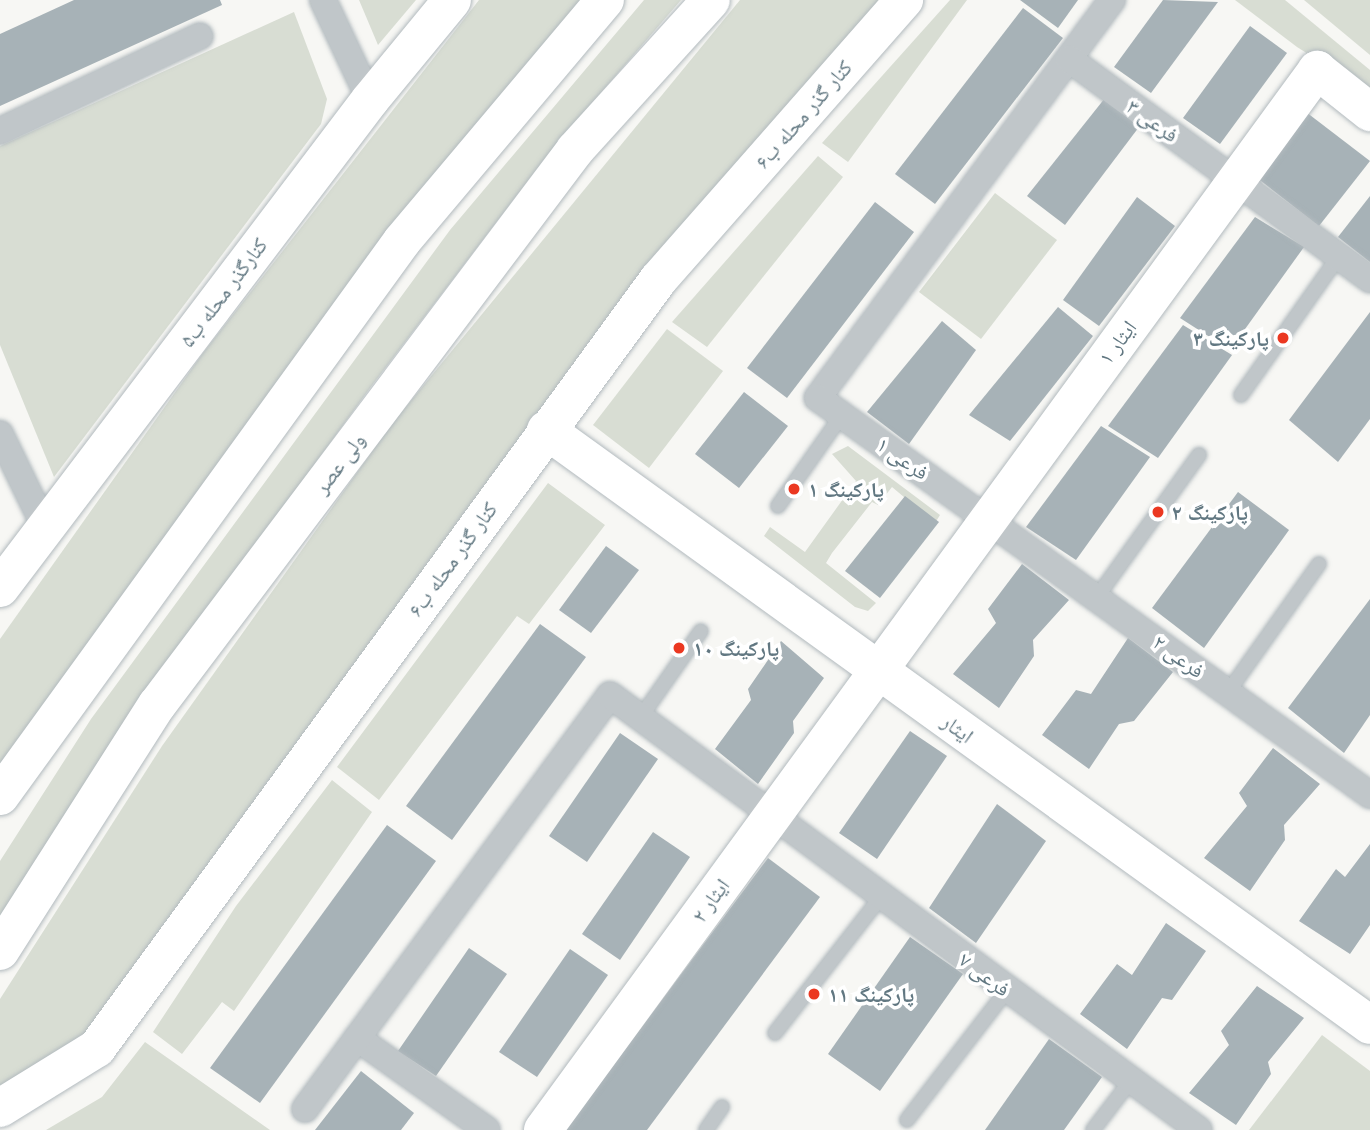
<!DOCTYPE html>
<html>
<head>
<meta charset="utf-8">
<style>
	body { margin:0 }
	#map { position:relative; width:1370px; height:1130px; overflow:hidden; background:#f7f7f4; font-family:"Open Sans","Noto Naskh Arabic",sans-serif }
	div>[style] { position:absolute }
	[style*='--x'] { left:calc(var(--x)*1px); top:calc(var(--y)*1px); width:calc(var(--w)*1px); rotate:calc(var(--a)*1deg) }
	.green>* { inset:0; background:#d8ddd3 }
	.building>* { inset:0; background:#a7b2b7 }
	.roads { filter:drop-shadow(0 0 2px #b2babe) drop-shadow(0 0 2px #b2babe) }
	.lane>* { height:14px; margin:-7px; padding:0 7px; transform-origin:7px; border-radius:7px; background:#c0c6c9 }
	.street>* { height:26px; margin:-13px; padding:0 13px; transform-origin:13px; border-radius:13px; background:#c0c6c9 }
	.secondary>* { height:38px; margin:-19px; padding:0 19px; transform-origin:19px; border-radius:19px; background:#fff }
	.dots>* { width:19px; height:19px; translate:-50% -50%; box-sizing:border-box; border:4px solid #fff; border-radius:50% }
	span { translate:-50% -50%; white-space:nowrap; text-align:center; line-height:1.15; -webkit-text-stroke:7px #fff; paint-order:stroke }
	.street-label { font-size:21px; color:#617781 }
	.poi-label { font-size:21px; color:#617781; font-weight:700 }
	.right { translate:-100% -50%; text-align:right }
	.left { translate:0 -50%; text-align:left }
</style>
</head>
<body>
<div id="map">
	<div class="green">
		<i style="clip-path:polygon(359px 0,416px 0,378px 45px)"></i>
		<i style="clip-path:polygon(479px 0,588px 0,0 777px,0 639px,203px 353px)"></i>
		<i style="clip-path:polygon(644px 0,681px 0,549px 153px,370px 388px,167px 667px,0 918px,0 861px,91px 719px,450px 230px)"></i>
		<i style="clip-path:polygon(740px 0,887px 0,87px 1046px,0 1098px,0 999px,162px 746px,391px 425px)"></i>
		<i style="clip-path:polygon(950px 0,967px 0,848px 162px,822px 143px)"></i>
		<i style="clip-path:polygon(1235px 0,1285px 0,1370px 70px,1370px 93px,1297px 47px)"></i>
		<i style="clip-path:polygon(1304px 0,1370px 0,1370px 55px)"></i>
		<i style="clip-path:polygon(294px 12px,327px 99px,321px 124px,54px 477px,0 345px,0 146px)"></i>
		<i style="clip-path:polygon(818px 156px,843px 177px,707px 347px,672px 322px)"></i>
		<i style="clip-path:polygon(995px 193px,1057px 240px,981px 339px,919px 292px)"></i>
		<i style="clip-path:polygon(667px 329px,723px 371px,649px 468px,593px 425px)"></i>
		<i style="clip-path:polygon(848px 446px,940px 515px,935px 523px,892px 487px,878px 505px,872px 502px,832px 553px,826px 563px,876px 603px,868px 611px,855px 607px,764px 536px,770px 527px,805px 552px,856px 481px,832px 454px)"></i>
		<i style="clip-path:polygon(548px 483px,605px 525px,529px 624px,517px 616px,379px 800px,337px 767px)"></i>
		<i style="clip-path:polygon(332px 780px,372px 812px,234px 1011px,222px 1002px,182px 1054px,153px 1032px,236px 906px)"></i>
		<i style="clip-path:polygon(1322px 1035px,1370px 1071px,1370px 1130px,1249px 1130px)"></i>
		<i style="clip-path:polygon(145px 1042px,270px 1130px,46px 1130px,102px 1097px)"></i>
	</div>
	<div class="building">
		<i style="clip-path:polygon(74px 0,220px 0,222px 5px,0 106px,0 34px)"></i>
		<i style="clip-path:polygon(1020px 0,1078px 0,1058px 28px)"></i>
		<i style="clip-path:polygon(1163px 0,1218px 2px,1151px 93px,1114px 67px)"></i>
		<i style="clip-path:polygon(1023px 8px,1063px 38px,935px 204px,895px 174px)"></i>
		<i style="clip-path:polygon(1250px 26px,1287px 53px,1220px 144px,1183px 118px)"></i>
		<i style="clip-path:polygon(1105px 98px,1139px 127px,1065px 225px,1027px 196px)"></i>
		<i style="clip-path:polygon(1306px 112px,1370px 161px,1319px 226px,1256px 177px)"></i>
		<i style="clip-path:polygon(1370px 196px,1370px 262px,1338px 237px)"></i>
		<i style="clip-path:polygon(1137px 197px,1175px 226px,1099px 326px,1063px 300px)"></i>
		<i style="clip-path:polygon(875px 202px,914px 232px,787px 398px,747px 368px)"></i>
		<i style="clip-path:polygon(1255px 217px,1304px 247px,1230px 350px,1180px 318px)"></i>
		<i style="clip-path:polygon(1058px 307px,1093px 336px,1010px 441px,969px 415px)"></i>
		<i style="clip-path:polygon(1370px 312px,1370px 419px,1338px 462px,1289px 420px)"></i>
		<i style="clip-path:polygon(942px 321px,976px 350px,909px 444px,867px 412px)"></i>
		<i style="clip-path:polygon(1183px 325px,1232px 355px,1158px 458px,1108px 426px)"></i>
		<i style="clip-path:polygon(744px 392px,788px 426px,739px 488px,695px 454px)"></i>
		<i style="clip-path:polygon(1101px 426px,1150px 457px,1076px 560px,1026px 527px)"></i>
		<i style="clip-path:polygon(1238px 492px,1289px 530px,1204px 648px,1152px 608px)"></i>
		<i style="clip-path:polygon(905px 496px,939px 522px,880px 598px,845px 571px)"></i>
		<i style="clip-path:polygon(606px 546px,639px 570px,591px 633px,559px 610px)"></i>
		<i style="clip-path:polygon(1022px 564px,1069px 600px,1033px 640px,1034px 656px,999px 708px,953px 674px,996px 623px,988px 609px)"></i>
		<i style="clip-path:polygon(1370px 599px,1370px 715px,1344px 753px,1288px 708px)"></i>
		<i style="clip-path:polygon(540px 624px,586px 657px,452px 840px,406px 806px)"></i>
		<i style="clip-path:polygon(1128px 638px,1173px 672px,1134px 721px,1119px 724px,1089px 769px,1042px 735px,1076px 690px,1091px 694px)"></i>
		<i style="clip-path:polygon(781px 641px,824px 678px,793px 721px,794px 733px,758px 784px,715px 749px,751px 700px,748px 689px)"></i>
		<i style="clip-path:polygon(910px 731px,947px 756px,877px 859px,839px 833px)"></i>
		<i style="clip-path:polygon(620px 733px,658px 759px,587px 862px,549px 836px)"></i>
		<i style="clip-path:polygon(1273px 748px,1320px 784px,1284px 825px,1285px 840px,1250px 891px,1204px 858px,1247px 806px,1239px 793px)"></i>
		<i style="clip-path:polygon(997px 804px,1046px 841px,976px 943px,929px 908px)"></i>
		<i style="clip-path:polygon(387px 825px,436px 861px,260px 1103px,210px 1068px)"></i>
		<i style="clip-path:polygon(653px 832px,690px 857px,620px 960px,582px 934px)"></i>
		<i style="clip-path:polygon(1370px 844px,1370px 925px,1350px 954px,1299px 921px,1336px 869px,1345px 877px)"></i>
		<i style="clip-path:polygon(768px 858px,820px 897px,647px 1130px,565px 1130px)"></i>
		<i style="clip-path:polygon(1166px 923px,1206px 951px,1172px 1000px,1162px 998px,1127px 1049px,1080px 1014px,1117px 964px,1132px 975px)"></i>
		<i style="clip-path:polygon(910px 937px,963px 974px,880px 1091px,828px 1054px)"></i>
		<i style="clip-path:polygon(469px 948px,507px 974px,436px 1076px,398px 1051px)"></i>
		<i style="clip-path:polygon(570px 949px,608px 975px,537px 1077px,499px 1052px)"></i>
		<i style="clip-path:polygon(1257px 986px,1304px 1018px,1268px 1062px,1271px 1074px,1236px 1125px,1189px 1093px,1229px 1045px,1221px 1031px)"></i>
		<i style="clip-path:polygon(1049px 1039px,1102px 1077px,1064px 1130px,985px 1130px)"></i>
		<i style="clip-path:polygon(361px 1071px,414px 1113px,401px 1130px,315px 1130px)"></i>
	</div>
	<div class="roads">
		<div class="lane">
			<i style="--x:1241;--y:395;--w:170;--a:-54.8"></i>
			<i style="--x:778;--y:506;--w:111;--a:-54.9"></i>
			<i style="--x:1097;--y:597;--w:175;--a:-54.3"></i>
			<i style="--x:1228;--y:692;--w:157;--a:-54.6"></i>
			<i style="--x:640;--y:718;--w:106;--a:-55"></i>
			<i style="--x:775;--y:1033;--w:172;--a:-52.1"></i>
			<i style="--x:907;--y:1120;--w:164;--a:-52.4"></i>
			<i style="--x:706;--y:1130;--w:28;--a:-55"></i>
			<i style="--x:1093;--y:1130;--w:64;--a:-52.6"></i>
		</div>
		<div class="street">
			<i style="--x:323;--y:0;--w:110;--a:64.8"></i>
			<i style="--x:1112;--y:0;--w:495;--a:126.5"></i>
			<i style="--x:818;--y:398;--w:680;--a:35.72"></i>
			<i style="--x:1069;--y:59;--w:373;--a:36.2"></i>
			<i style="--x:0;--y:131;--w:221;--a:-25.4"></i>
			<i style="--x:0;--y:434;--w:103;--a:64.2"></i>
			<i style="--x:357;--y:1038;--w:159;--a:35.3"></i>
			<i style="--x:305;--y:1109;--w:514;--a:-53.62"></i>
			<i style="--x:610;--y:695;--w:732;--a:36.45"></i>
		</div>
		<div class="secondary">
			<i style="--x:546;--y:430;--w:1016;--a:35.83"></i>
			<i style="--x:0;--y:588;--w:612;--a:-52.83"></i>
			<i style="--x:370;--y:100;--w:129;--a:-50.6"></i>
			<i style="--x:0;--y:796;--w:685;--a:-54.08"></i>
			<i style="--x:402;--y:241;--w:315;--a:-49.9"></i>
			<i style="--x:0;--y:951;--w:292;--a:-57.5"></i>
			<i style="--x:157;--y:705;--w:695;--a:-53.01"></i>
			<i style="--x:575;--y:150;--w:202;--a:-47.8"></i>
			<i style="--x:0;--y:1108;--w:114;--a:-31.7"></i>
			<i style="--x:97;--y:1048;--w:951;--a:-53.85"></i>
			<i style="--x:658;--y:280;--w:373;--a:-48.7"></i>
			<i style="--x:543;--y:1130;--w:1313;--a:-53.86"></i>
			<i style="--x:1317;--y:70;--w:68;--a:38.4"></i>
		</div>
	</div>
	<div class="dots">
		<i style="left:1283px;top:338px;background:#eb3821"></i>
		<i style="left:794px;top:489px;background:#eb3821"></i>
		<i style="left:1158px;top:512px;background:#eb3821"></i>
		<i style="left:679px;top:648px;background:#eb3821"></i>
		<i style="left:814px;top:994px;background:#eb3821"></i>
	</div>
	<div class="street-label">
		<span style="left:803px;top:114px;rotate:-49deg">کنار گذر محله ب۶</span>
		<span style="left:1153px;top:120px;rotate:36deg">فرعی ۳</span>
		<span style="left:223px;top:292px;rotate:-53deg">کنارگذر محله ب۵</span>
		<span style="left:1117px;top:342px;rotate:-54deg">ایثار ۱</span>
		<span style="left:903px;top:458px;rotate:35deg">فرعی ۱</span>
		<span style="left:339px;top:463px;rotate:-53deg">ولی عصر</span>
		<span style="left:452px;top:559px;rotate:-54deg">کنار گذر محله ب۶</span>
		<span style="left:1179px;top:656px;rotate:36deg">فرعی ۲</span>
		<span style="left:958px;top:728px;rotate:36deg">ایثار</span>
		<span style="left:710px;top:900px;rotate:-54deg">ایثار ۲</span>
		<span style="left:985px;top:974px;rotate:37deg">فرعی ۷</span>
	</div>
	<div class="poi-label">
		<span class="right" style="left:1269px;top:338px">پارکینگ ۳</span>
		<span class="left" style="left:808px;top:489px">پارکینگ ۱</span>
		<span class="left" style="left:1172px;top:512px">پارکینگ ۲</span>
		<span class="left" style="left:693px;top:648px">پارکینگ ۱۰</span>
		<span class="left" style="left:828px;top:994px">پارکینگ ۱۱</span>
	</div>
</div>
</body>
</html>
